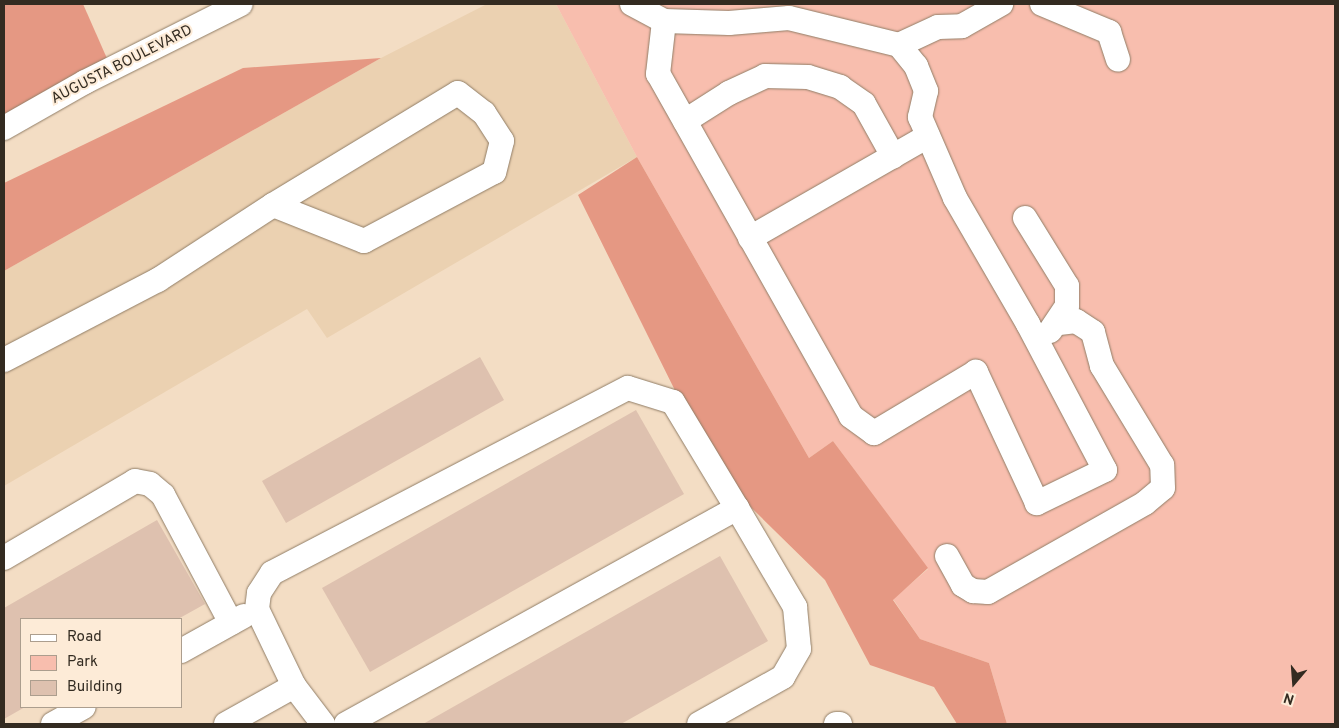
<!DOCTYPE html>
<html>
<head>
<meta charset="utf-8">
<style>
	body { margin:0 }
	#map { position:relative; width:1339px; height:728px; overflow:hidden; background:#f3ddc4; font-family:Overpass,sans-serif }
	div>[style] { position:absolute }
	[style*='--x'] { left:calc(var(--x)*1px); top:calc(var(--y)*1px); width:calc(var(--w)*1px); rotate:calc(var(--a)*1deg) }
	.built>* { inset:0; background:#ebd1b1 }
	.green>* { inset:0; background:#f8beae }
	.forest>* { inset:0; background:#e59883 }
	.building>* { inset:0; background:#dec1af }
	.roads { filter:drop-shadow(0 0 1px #907d66) drop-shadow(0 0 1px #907d66) }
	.minor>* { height:24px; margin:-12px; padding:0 12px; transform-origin:12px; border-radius:12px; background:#fff }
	span { translate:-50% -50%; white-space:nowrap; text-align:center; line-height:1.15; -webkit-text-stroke:4px #fdebd7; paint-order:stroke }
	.street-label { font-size:15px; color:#332b21 }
	.frame { position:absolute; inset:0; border:5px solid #332b21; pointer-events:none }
	.legend { position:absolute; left:20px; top:618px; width:162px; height:90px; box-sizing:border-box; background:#fdebd7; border:1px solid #ac9e8e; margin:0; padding:6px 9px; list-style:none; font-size:15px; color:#332b21 }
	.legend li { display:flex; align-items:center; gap:10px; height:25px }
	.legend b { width:25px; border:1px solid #ac9e8e }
	.north { position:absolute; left:1269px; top:658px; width:50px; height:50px; -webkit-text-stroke:4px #fdebd7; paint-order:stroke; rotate:198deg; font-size:14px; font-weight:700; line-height:20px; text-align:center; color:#332b21 }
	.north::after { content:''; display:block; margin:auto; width:18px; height:22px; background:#332b21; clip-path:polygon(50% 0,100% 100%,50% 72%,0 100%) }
</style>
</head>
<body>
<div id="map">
	<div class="built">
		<i style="clip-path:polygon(487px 4px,556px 4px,637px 157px,327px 338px,307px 309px,4px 486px,4px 271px,381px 58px)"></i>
	</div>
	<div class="green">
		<i style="clip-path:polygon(556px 4px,1335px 4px,1335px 724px,1007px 724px,989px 663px,920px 639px,893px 599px,928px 569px,833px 441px,809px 458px,637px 157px)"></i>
	</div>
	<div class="forest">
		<i style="clip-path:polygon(4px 4px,83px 4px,109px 63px,4px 125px)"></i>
		<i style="clip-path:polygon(381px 58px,4px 271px,4px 183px,243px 68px)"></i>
		<i style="clip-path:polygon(637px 157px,809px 458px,833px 441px,928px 568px,893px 600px,920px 639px,989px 663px,1007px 724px,957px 724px,934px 687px,870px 665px,825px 580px,716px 473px,578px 195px)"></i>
	</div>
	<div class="building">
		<i style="clip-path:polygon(480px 357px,504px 400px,286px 523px,262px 481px)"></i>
		<i style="clip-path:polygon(636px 410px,684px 494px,370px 672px,322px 588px)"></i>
		<i style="clip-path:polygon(157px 520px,205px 604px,178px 619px,21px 619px,21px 707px,25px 707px,4px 719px,4px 608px)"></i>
		<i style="clip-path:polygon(720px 556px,768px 641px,621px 724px,423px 724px)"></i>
	</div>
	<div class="roads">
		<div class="minor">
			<i style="--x:632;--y:4;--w:36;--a:28"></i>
			<i style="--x:664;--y:21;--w:65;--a:1.8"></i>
			<i style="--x:729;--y:23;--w:60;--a:-4.8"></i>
			<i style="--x:789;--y:18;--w:113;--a:13.8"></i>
			<i style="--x:899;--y:45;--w:27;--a:51"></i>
			<i style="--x:916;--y:66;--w:27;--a:68"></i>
			<i style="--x:926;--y:91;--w:27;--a:103"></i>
			<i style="--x:920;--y:117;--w:88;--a:66.6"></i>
			<i style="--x:955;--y:198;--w:146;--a:59.9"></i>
			<i style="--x:1028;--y:324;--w:165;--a:62.2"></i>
			<i style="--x:1105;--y:470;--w:76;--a:154.1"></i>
			<i style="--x:1037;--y:503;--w:145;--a:-115"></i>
			<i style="--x:976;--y:372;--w:119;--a:149.1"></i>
			<i style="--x:874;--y:433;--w:29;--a:-144"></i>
			<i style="--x:851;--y:416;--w:393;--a:-119.4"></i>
			<i style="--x:658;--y:74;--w:53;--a:-83.5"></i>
			<i style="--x:1042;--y:4;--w:73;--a:22.7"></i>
			<i style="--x:1109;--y:32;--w:29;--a:72"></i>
			<i style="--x:899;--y:45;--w:43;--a:-24.8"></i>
			<i style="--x:938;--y:27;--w:24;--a:-2"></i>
			<i style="--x:962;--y:26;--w:45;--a:-29.4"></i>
			<i style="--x:685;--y:121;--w:52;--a:-32.5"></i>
			<i style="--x:729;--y:93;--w:40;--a:-25"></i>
			<i style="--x:765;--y:76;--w:43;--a:1.3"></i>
			<i style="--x:808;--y:77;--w:34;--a:17"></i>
			<i style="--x:840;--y:87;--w:29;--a:35"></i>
			<i style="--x:864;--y:104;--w:60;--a:60.9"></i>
			<i style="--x:4;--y:128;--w:93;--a:-29.6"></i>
			<i style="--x:85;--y:82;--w:174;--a:-26.6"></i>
			<i style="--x:1025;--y:218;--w:80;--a:58.3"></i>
			<i style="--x:1067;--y:286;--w:20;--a:90"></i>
			<i style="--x:1067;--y:306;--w:30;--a:124"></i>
			<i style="--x:750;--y:238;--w:205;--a:-29.8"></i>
			<i style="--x:4;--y:360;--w:174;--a:-27.5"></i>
			<i style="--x:158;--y:280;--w:137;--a:-33.1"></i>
			<i style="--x:273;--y:205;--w:216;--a:-31.2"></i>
			<i style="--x:458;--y:93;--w:33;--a:38"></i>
			<i style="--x:484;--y:113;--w:33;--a:57"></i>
			<i style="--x:502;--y:141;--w:32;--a:104"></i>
			<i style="--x:494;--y:172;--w:147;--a:152"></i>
			<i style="--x:364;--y:241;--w:98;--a:-158.4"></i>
			<i style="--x:947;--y:556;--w:33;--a:61"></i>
			<i style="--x:963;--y:585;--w:12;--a:31"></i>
			<i style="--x:973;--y:591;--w:15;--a:4"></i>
			<i style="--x:988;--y:592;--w:180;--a:-29.5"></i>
			<i style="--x:1145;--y:503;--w:23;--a:-40"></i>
			<i style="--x:1163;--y:488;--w:23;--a:-92"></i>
			<i style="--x:1162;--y:465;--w:116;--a:-121.2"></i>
			<i style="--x:1102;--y:366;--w:35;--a:-105"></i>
			<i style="--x:1093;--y:332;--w:20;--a:-147"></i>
			<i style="--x:1076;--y:321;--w:17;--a:173"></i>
			<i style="--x:4;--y:558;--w:152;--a:-30.4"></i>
			<i style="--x:135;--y:481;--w:15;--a:11"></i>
			<i style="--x:150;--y:484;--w:17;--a:40"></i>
			<i style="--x:163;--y:495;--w:145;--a:62"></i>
			<i style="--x:181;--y:651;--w:72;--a:-29.1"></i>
			<i style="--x:53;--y:724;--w:35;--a:-29"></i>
			<i style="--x:226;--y:724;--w:78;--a:-29.2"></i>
			<i style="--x:323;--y:724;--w:48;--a:-127.3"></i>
			<i style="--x:294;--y:686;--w:85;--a:-115.7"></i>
			<i style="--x:257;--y:609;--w:16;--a:-83"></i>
			<i style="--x:259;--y:593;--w:24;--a:-57"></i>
			<i style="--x:272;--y:573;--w:401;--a:-27.5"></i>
			<i style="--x:628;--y:388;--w:47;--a:17.3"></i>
			<i style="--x:673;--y:402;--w:124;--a:58.9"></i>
			<i style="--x:346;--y:724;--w:447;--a:-28.9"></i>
			<i style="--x:737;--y:508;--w:115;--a:59.6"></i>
			<i style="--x:795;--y:607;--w:42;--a:84.6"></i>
			<i style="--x:799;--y:649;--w:32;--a:120"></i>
			<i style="--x:783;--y:677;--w:96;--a:150.8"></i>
			<i style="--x:836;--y:724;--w:4;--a:0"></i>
		</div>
	</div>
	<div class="street-label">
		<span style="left:122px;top:65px;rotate:-27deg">AUGUSTA BOULEVARD</span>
	</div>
	<div class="frame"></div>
	<ul class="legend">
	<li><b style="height:6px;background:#fff"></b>Road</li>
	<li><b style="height:14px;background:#f8beae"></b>Park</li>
	<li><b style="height:14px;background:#dec1af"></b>Building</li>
	</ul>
	<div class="north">N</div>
</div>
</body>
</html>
